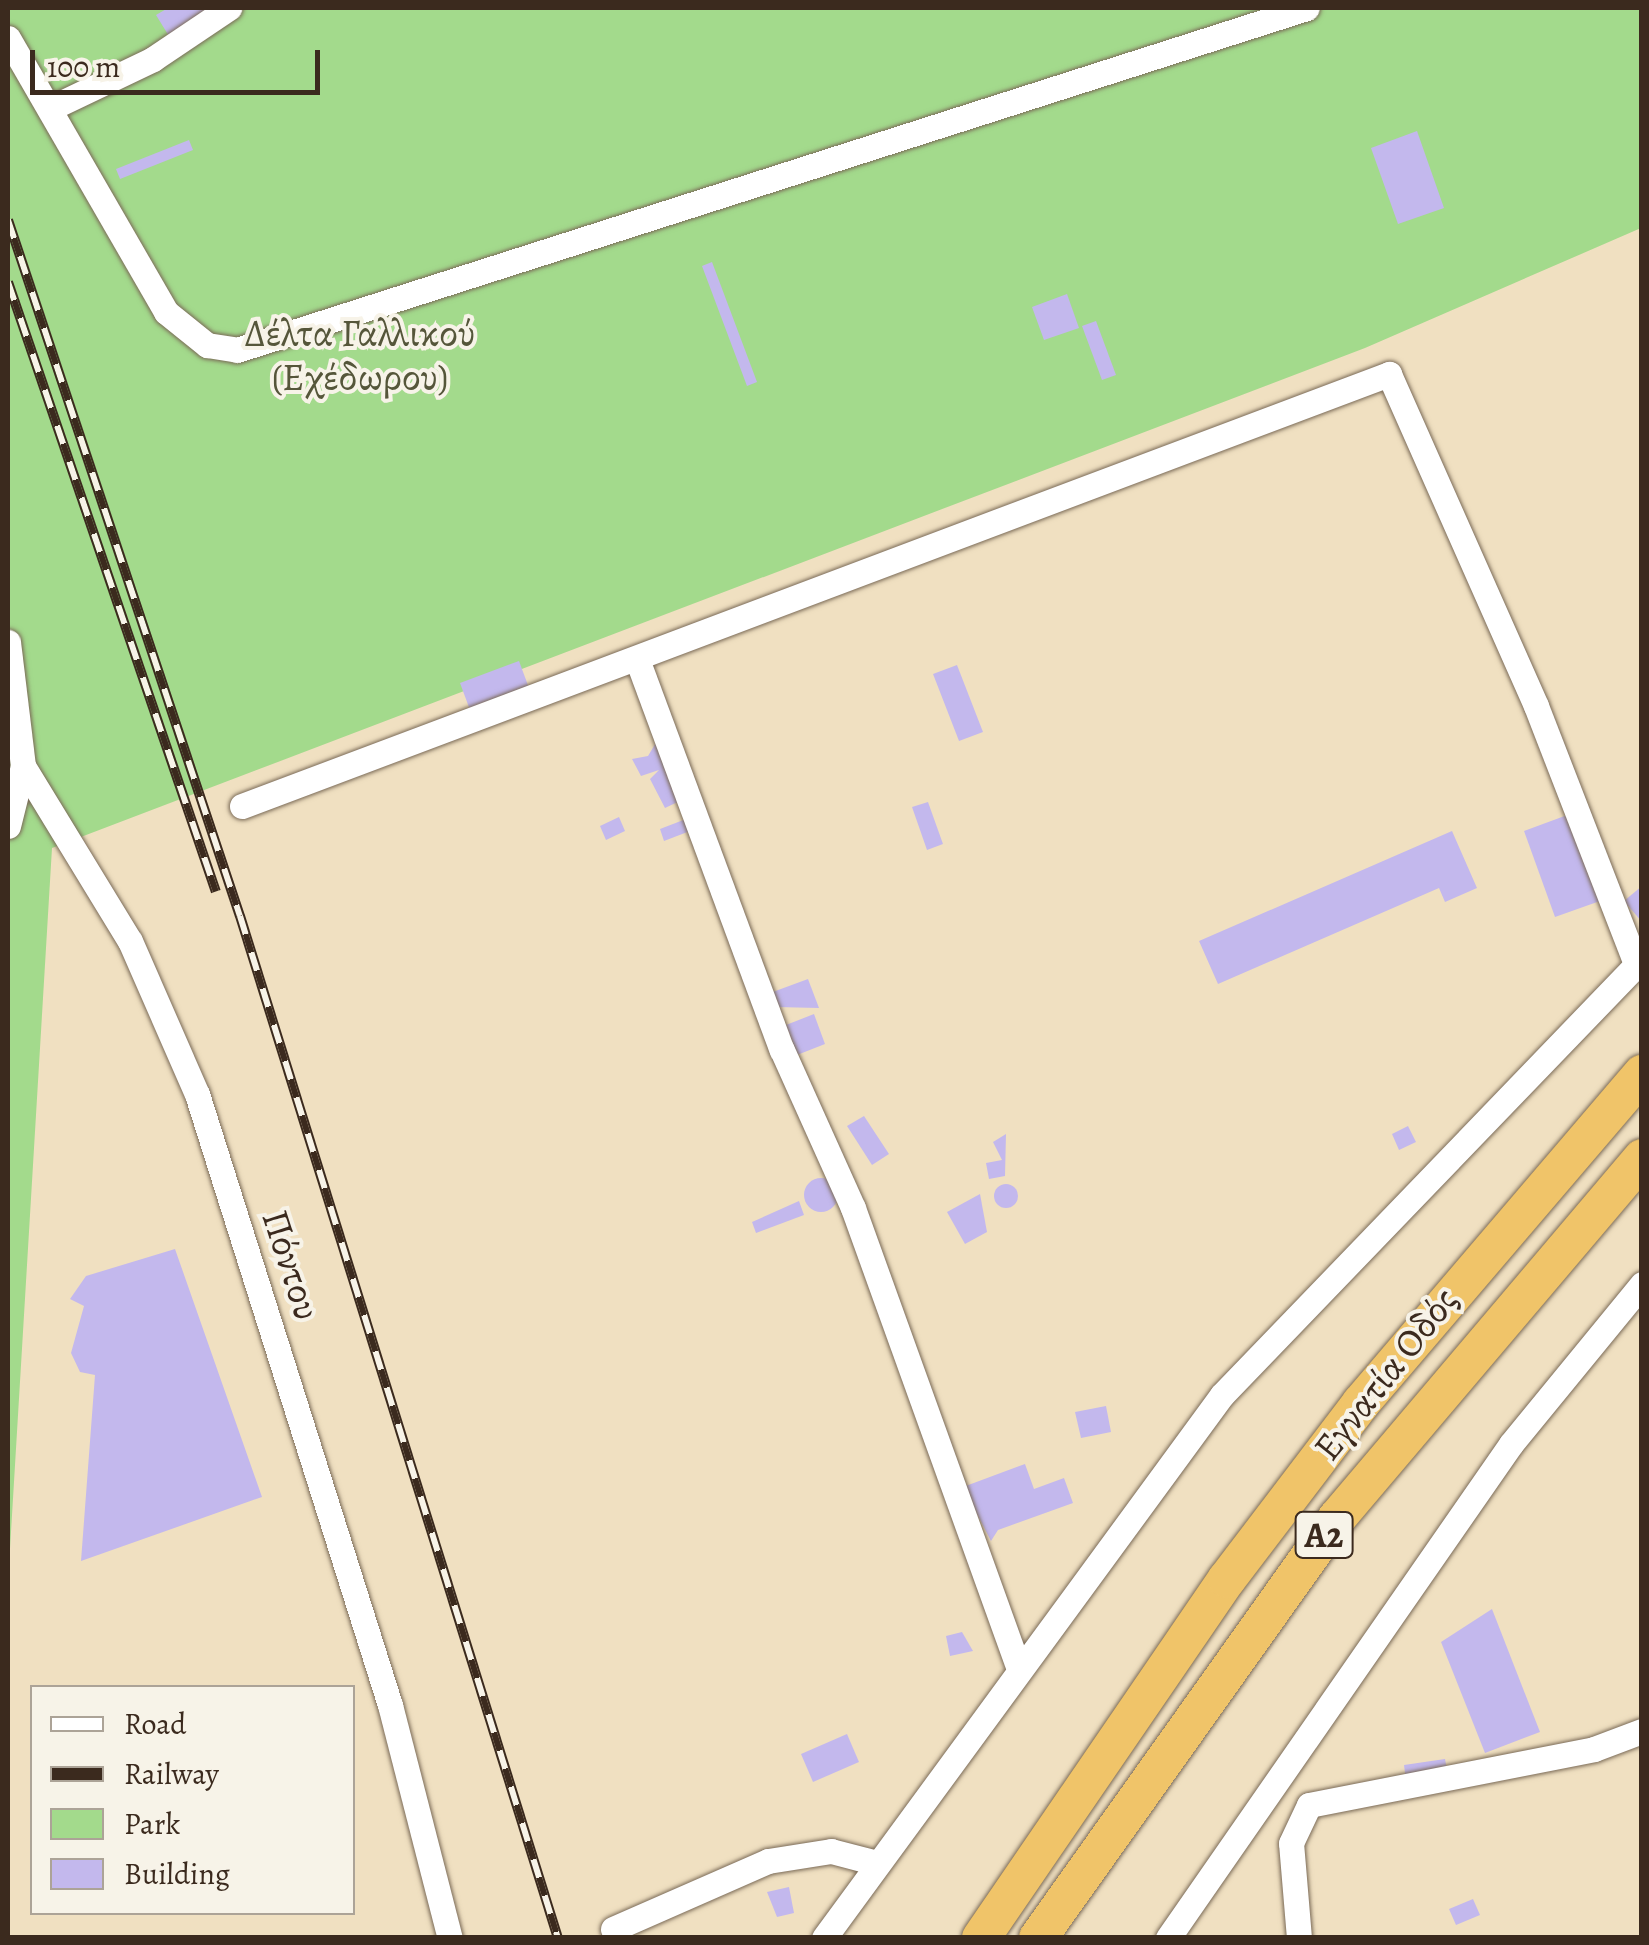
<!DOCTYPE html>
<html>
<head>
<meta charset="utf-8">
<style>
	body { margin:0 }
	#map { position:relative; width:1649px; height:1945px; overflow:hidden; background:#f0e0c1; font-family:Alegreya,serif }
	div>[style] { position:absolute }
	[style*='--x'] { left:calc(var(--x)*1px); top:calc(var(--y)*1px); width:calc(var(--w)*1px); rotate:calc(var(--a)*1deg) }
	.green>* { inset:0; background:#a3da8c }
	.building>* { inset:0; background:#c3b8ed }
	.round { border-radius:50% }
	.roads { filter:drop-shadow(0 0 2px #7a6a57) drop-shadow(0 0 2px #7a6a57) }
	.minor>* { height:25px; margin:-12.5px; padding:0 12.5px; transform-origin:12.5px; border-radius:12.5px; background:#fff }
	.highway>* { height:38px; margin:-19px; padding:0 19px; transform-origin:19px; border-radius:19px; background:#f0c469 }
	.rail>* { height:10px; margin-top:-5px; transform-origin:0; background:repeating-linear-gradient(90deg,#f7f3e8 0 19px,#3b2a1e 0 38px); box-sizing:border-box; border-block:2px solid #3b2a1e }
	span { translate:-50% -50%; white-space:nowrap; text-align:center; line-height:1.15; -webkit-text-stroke:8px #f7f3e8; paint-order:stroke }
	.shield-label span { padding:2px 8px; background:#f7f3e8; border:2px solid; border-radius:8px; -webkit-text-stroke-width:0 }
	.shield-label { font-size:35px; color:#3b2a1e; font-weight:700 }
	.park-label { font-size:38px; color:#55563a }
	.street-label { font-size:38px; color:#3b2a1e }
	.frame { position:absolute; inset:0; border:10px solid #3b2a1e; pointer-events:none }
	.legend { position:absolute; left:30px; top:1685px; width:325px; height:230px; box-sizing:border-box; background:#f7f3e8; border:2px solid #aca397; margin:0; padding:12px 18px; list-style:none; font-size:30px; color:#3b2a1e }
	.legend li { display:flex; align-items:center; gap:20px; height:50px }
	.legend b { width:50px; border:2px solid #aca397 }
	.scale { position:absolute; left:30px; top:50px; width:290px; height:45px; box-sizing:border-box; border:5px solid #3b2a1e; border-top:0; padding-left:12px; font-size:30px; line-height:35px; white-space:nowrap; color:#3b2a1e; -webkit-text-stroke:8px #f7f3e8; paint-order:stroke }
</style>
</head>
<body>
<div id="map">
	<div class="green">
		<i style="clip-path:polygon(8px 8px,1641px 8px,1641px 228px,1365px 348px,52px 848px,8px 1582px)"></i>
	</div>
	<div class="building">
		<i style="clip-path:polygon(168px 8px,219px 8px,172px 41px,156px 15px)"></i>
		<i style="clip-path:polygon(1417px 131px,1444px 208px,1398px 224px,1371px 148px)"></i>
		<i style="clip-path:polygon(189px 140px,193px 150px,120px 179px,116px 169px)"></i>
		<i style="clip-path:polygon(712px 262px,757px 382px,747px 386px,702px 266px)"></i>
		<i style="clip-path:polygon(1067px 294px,1079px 328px,1044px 340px,1032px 307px)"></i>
		<i style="clip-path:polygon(1096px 321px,1116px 375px,1102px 380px,1082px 326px)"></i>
		<i style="clip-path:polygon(519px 661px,529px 688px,470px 710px,460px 683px)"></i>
		<i style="clip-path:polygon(957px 665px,983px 732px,959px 741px,933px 674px)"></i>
		<i style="clip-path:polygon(657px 741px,684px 799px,665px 808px,650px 779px,659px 770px,641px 776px,632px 759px,648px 756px)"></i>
		<i style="clip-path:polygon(928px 802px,943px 844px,927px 850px,912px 807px)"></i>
		<i style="clip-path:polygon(1570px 814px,1600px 901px,1555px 917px,1524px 831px)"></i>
		<i style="clip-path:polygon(619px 817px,625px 831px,606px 840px,600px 826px)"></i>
		<i style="clip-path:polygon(686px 819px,690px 831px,664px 841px,660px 829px)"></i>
		<i style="clip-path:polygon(1452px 831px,1477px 888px,1445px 902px,1439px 888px,1218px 984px,1199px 941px)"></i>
		<i style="clip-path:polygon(1642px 886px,1642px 922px,1624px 901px)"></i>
		<i style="clip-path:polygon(808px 979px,819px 1008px,775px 1007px,770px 993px)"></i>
		<i style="clip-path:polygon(814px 1014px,825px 1044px,797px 1055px,786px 1025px)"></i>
		<i style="clip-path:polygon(864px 1116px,889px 1154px,872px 1165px,847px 1126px)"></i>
		<i style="clip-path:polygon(1408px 1126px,1416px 1142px,1399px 1150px,1392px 1134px)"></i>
		<i style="clip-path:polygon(1006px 1134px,1005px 1176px,989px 1179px,986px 1163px,1002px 1160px,993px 1142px)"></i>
		<i class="round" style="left:804px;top:1178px;width:34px;height:34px"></i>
		<i class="round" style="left:994px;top:1184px;width:24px;height:24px"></i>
		<i style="clip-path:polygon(980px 1194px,987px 1232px,965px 1244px,947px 1212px)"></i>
		<i style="clip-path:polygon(799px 1201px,804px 1215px,756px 1233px,752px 1222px)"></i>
		<i style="clip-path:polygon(175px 1249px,262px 1497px,81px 1561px,95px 1375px,80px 1372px,71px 1353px,84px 1306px,70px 1299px,86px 1276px)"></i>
		<i style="clip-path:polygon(1106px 1406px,1111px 1432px,1081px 1438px,1075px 1412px)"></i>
		<i style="clip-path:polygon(1025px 1464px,1034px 1489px,1064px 1478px,1073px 1503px,998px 1530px,991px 1541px,963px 1487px)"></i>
		<i style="clip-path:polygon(1492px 1609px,1540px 1732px,1485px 1753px,1441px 1642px)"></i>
		<i style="clip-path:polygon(962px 1632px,973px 1651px,950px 1656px,946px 1636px)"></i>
		<i style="clip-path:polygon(847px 1734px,859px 1762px,813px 1782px,801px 1754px)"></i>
		<i style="clip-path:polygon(1445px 1759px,1448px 1775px,1406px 1781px,1404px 1765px)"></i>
		<i style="clip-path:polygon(789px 1887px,794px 1913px,777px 1917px,767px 1892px)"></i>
		<i style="clip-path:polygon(1473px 1899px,1480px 1915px,1456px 1925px,1449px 1909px)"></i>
	</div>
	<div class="roads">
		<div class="minor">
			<i style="--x:8;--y:38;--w:316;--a:60"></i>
			<i style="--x:166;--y:312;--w:53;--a:38.8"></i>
			<i style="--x:207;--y:345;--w:30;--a:9"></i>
			<i style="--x:237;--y:350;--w:1123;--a:-17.73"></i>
			<i style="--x:55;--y:106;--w:109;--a:-25.6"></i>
			<i style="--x:153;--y:59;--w:92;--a:-33.9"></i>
			<i style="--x:8;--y:642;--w:125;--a:83.1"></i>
			<i style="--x:23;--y:766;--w:205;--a:58.6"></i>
			<i style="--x:130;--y:941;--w:167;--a:66.4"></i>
			<i style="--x:197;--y:1094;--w:641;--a:72.47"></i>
			<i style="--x:390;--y:1705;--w:241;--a:75.6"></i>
			<i style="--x:637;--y:659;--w:417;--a:69.7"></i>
			<i style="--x:782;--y:1050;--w:173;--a:65.8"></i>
			<i style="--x:853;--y:1208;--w:487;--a:70.2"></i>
			<i style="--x:242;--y:806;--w:1226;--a:-20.64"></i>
			<i style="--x:1389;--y:374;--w:363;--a:66.1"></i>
			<i style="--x:1536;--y:706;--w:277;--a:68.8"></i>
			<i style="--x:8;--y:826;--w:62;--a:-76"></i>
			<i style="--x:613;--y:1929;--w:169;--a:-23.7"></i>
			<i style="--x:768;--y:1861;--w:64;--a:-9"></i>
			<i style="--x:831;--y:1851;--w:48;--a:14.6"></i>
			<i style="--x:824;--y:1938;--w:673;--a:-53.76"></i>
			<i style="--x:1222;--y:1395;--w:605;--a:-46.07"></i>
			<i style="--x:1168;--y:1938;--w:601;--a:-55.23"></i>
			<i style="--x:1511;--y:1444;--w:207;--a:-50.7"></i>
			<i style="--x:1299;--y:1938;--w:95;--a:-94.8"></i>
			<i style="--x:1291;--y:1843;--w:42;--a:-64.7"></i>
			<i style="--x:1309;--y:1805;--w:290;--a:-11.1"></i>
			<i style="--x:1594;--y:1749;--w:51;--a:-20.6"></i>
		</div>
		<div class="highway">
			<i style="--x:981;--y:1938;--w:435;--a:-55.6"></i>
			<i style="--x:1227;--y:1579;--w:221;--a:-52.7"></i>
			<i style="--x:1361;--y:1403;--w:433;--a:-49.5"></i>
			<i style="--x:1038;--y:1938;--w:516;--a:-54.55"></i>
			<i style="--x:1337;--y:1518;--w:472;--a:-49.7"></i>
		</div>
	</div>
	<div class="rail">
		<i style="--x:8;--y:220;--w:734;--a:71.57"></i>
		<i style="--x:240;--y:916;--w:1070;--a:72.72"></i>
		<i style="--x:8;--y:282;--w:644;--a:71.17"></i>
	</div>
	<div class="shield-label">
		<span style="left:1324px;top:1535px">Α2</span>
	</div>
	<div class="park-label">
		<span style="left:360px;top:356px">Δέλτα Γαλλικού<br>(Εχέδωρου)</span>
	</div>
	<div class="street-label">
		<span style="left:291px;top:1265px;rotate:72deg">Πόντου</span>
		<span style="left:1386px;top:1374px;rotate:-52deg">Εγνατία Οδός</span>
	</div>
	<div class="frame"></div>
	<ul class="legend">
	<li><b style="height:12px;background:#fff"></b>Road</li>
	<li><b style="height:12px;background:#3b2a1e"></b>Railway</li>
	<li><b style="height:28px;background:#a3da8c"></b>Park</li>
	<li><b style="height:28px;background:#c3b8ed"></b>Building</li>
	</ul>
	<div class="scale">100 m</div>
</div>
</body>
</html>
